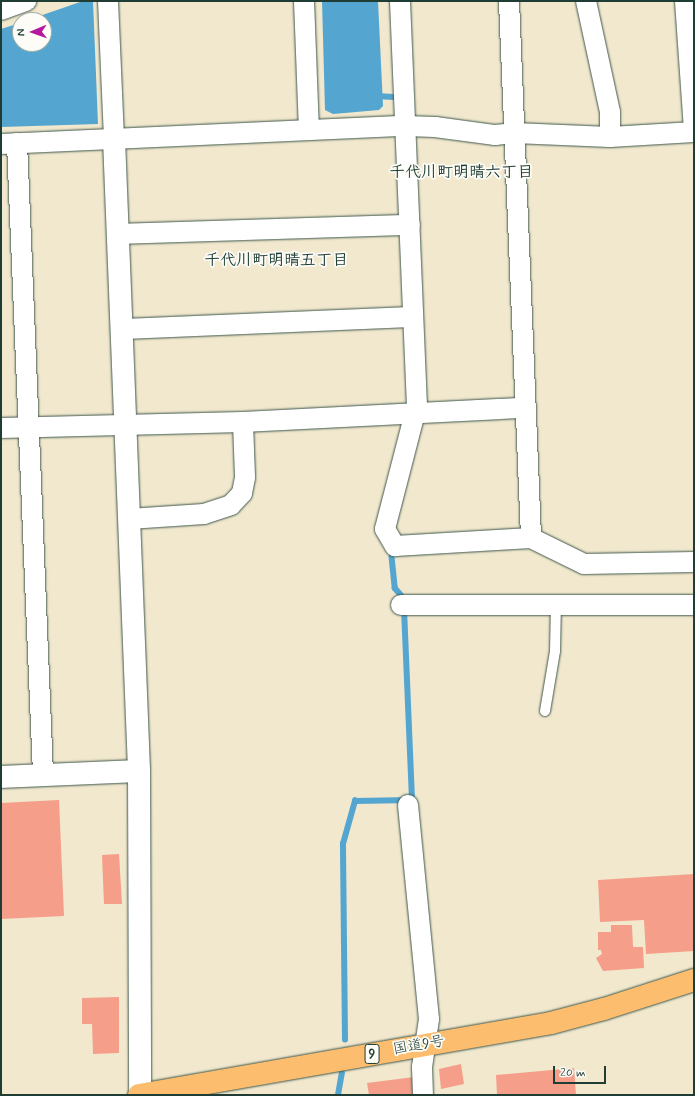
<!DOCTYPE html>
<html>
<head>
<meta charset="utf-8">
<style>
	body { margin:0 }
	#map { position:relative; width:695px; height:1096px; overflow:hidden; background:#f1e8ce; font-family:Mynerve,"Klee One",sans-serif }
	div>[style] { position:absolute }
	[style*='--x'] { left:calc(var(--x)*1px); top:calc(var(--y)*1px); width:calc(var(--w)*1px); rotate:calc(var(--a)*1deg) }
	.water>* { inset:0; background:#54a5cf }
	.stream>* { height:5.5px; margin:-2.75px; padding:0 2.75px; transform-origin:2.75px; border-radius:2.75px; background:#54a5cf }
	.building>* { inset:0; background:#f59e8a }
	.roads { filter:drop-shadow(0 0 1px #3e574b) drop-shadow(0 0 1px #3e574b) }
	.service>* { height:10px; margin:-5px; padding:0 5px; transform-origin:5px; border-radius:5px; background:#fff }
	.minor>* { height:20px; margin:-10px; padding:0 10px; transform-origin:10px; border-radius:10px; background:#fff }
	.tertiary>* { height:22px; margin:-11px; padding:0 11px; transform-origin:11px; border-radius:11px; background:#fff }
	.trunk>* { height:22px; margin:-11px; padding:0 11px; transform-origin:11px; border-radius:11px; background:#fcbd6e }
	span { translate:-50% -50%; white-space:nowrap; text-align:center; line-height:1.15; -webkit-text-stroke:3.5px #fdfcf7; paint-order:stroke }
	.shield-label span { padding:1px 3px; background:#fdfcf7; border:1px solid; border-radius:3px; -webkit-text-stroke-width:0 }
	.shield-label { font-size:14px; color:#1f3d34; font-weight:700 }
	.street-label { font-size:15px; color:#1f3d34 }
	.neighbourhood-label { font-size:16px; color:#1f3d34; font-weight:700 }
	.frame { position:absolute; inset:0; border:2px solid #1f3d34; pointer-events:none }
	.north { position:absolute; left:12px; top:12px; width:40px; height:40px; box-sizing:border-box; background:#fdfcf7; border:1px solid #a4b0a9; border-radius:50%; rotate:268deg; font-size:11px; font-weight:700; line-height:16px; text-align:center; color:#1f3d34 }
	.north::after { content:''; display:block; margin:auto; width:14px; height:18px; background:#b5179e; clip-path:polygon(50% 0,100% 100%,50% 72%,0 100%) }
	.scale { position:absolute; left:553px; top:1066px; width:53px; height:18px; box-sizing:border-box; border:2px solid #1f3d34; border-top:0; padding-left:5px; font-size:12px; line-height:14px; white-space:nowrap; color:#1f3d34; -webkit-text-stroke:3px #fdfcf7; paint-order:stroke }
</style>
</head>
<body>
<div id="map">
	<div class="water">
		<i style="clip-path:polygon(83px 1px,93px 1px,98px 124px,1px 127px,1px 29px,20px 23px,20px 44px,44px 44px,44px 20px,28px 20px)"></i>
		<i style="clip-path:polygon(322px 1px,378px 1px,383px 106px,379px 110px,333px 114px,325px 110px)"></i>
	</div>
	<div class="stream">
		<i style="--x:376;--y:96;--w:22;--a:3"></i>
		<i style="--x:392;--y:557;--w:31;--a:84"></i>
		<i style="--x:395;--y:588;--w:9;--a:49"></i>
		<i style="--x:345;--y:1040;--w:196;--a:-90.6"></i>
		<i style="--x:343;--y:844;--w:45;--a:-74.4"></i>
		<i style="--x:355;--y:801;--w:57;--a:-1"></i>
		<i style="--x:412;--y:800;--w:188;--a:-92.4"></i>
		<i style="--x:338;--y:1095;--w:22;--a:-80"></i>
	</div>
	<div class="building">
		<i style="clip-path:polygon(59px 800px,64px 916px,1px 919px,1px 803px)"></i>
		<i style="clip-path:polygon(119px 854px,122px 904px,104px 904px,102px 855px)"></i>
		<i style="clip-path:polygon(694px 874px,694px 951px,646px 954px,644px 920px,600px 922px,598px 880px)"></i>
		<i style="clip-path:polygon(611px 925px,632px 925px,633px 947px,643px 947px,644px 968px,603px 971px,596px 958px,602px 954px,601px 950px,598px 950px,598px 932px,611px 932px)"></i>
		<i style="clip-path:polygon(119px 997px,119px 1053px,93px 1054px,92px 1024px,82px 1024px,82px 998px)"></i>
		<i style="clip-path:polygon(461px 1064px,464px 1084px,441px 1089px,439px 1069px)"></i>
		<i style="clip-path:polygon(574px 1068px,576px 1095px,497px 1095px,496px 1075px)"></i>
		<i style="clip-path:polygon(414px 1077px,417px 1095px,369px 1095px,367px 1083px)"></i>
	</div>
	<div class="roads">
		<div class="service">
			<i style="--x:545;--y:711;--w:61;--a:-80.5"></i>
			<i style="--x:555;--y:651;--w:46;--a:-88.8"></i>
		</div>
		<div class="minor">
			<i style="--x:108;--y:1;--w:138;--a:87.5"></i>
			<i style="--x:304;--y:1;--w:129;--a:87.8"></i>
			<i style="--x:400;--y:1;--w:404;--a:87.6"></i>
			<i style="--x:417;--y:405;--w:128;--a:104.5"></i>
			<i style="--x:385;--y:529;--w:20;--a:60"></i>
			<i style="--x:395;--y:546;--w:136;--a:-3.4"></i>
			<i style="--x:531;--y:538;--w:59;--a:26.1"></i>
			<i style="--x:584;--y:564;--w:110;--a:-1"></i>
			<i style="--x:509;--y:1;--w:537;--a:87.65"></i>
			<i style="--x:586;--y:1;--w:114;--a:77.8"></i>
			<i style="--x:610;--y:112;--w:25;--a:90"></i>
			<i style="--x:685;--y:1;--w:130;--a:86"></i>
			<i style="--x:1;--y:10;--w:27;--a:-20"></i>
			<i style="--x:17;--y:143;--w:633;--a:87.64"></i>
			<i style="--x:1;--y:144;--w:404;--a:-2.6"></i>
			<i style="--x:405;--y:126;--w:30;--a:2"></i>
			<i style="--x:435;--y:127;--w:61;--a:7.6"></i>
			<i style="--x:495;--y:135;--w:19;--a:-6"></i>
			<i style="--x:514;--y:133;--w:96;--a:2.4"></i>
			<i style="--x:610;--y:137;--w:84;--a:-3.4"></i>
			<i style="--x:118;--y:234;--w:292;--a:-1.8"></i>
			<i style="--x:122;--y:329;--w:291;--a:-2.4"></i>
			<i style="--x:1;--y:428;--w:242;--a:-1.4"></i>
			<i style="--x:243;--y:422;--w:281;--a:-2.9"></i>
			<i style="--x:129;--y:519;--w:75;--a:-3.8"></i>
			<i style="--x:204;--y:514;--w:28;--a:-18"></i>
			<i style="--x:231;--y:505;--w:16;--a:-47"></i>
			<i style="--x:242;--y:493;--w:16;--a:-79"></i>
			<i style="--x:245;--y:477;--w:55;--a:-92.1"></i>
			<i style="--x:401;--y:605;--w:293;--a:0"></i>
			<i style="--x:408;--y:805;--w:215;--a:84.4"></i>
			<i style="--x:429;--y:1019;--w:49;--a:98.3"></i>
			<i style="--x:422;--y:1067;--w:28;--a:88"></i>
		</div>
		<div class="tertiary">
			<i style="--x:114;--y:139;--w:632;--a:87.73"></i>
			<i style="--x:139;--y:771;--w:324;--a:89.8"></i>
			<i style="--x:1;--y:777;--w:138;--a:-2.5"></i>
		</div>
		<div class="trunk">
			<i style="--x:139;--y:1095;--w:418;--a:-9.9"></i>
			<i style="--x:551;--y:1023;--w:55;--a:-14.8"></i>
			<i style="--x:604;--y:1009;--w:95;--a:-17.9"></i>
		</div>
	</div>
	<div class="shield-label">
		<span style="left:372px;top:1054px">9</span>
	</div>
	<div class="street-label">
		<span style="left:419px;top:1046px;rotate:-10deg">国道9号</span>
	</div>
	<div class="neighbourhood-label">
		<span style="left:461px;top:173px">千代川町明晴六丁目</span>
		<span style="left:276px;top:261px">千代川町明晴五丁目</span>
	</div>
	<div class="frame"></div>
	<div class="north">N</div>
	<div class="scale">20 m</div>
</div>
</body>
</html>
